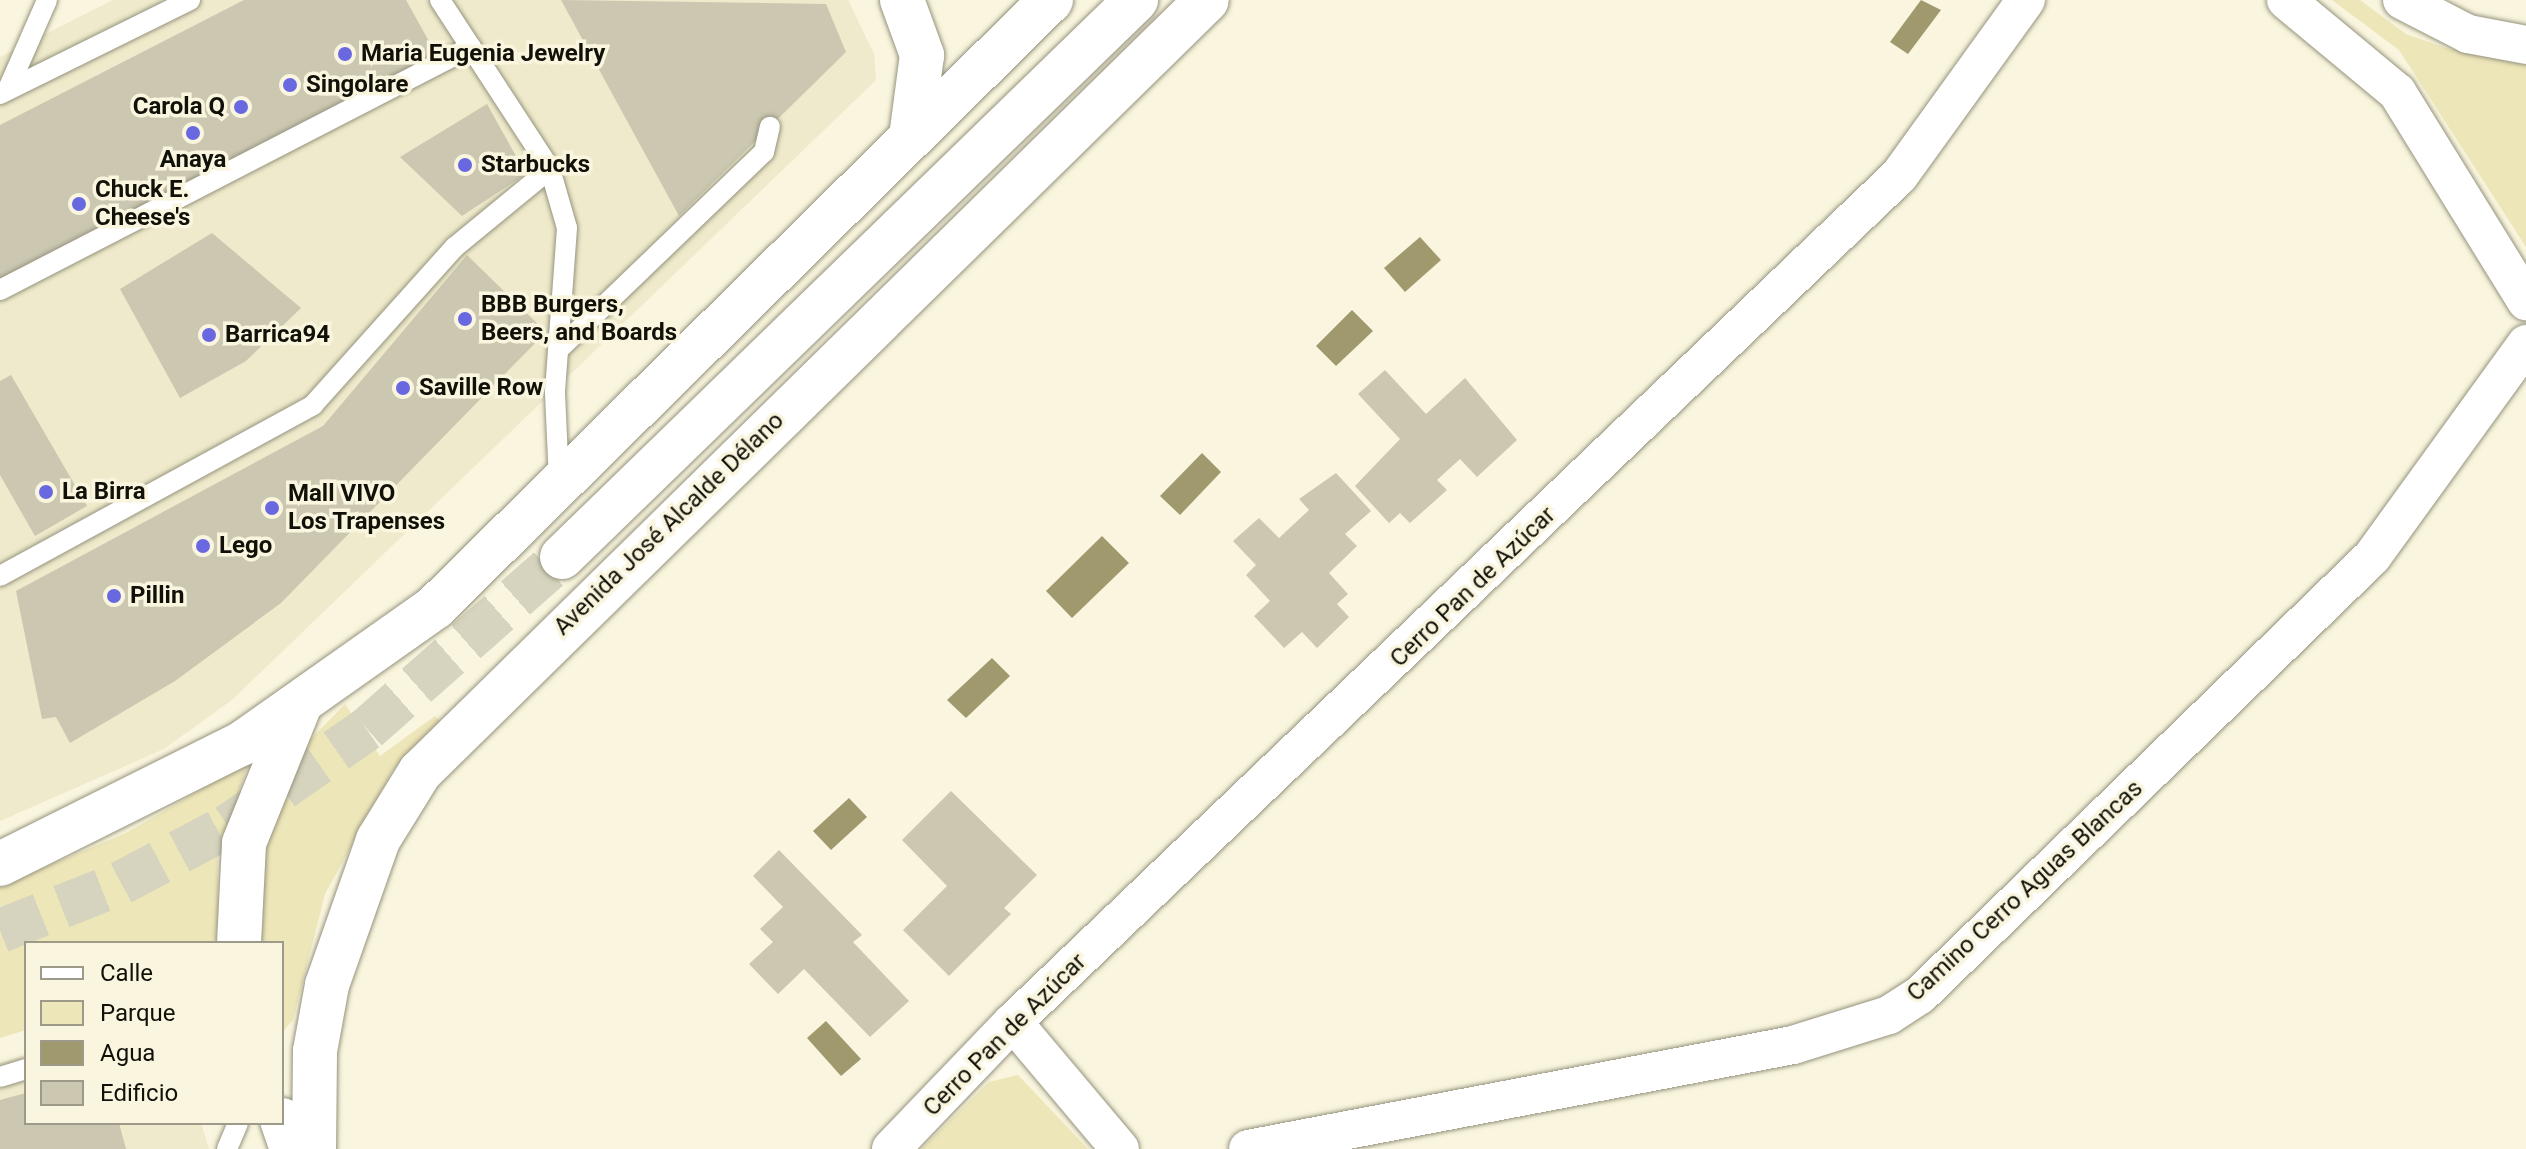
<!DOCTYPE html>
<html>
<head>
<meta charset="utf-8">
<style>
	body { margin:0 }
	#map { position:relative; width:2526px; height:1149px; overflow:hidden; background:#f9f5de; font-family:Roboto,sans-serif }
	div>[style] { position:absolute }
	[style*='--x'] { left:calc(var(--x)*1px); top:calc(var(--y)*1px); width:calc(var(--w)*1px); rotate:calc(var(--a)*1deg) }
	.built>* { inset:0; background:#eeeacb }
	.green>* { inset:0; background:#ede6b9 }
	.water>* { inset:0; background:#a0996e }
	.building>* { inset:0; background:#cbc7b1 }
	.primary-tunnel>* { height:44px; margin-top:-22px; transform-origin:0; background:repeating-linear-gradient(90deg,#d6d3be 0 44px,transparent 0 66px) }
	.roads { filter:drop-shadow(0 0 2px #96937e) drop-shadow(0 0 2px #96937e) }
	.service>* { height:20px; margin:-10px; padding:0 10px; transform-origin:10px; border-radius:10px; background:#fff }
	.minor>* { height:38px; margin:-19px; padding:0 19px; transform-origin:19px; border-radius:19px; background:#fff }
	.secondary>* { height:44px; margin:-22px; padding:0 22px; transform-origin:22px; border-radius:22px; background:#fff }
	.primary>* { height:44px; margin:-22px; padding:0 22px; transform-origin:22px; border-radius:22px; background:#fff }
	.dots>* { width:22px; height:22px; translate:-50% -50%; box-sizing:border-box; border:4px solid #f9f5de; border-radius:50% }
	span { translate:-50% -50%; white-space:nowrap; text-align:center; line-height:1.15; -webkit-text-stroke:7px #f9f5de; paint-order:stroke }
	.poi-label { font-size:24px; color:#121109; font-weight:700 }
	.left { translate:0 -50%; text-align:left }
	.right { translate:-100% -50%; text-align:right }
	.street-label { font-size:24px; color:#121109 }
	.legend { position:absolute; left:24px; top:941px; width:260px; height:184px; box-sizing:border-box; background:#f9f5de; border:2px solid #9d9a89; margin:0; padding:10px 14px; list-style:none; font-size:24px; color:#121109 }
	.legend li { display:flex; align-items:center; gap:16px; height:40px }
	.legend b { width:40px; border:2px solid #9d9a89 }
</style>
</head>
<body>
<div id="map">
	<div class="built">
		<i style="clip-path:polygon(113px 0,848px 0,874px 54px,876px 80px,233px 699px,164px 749px,0 821px,0 57px)"></i>
		<i style="clip-path:polygon(26px 1055px,26px 1123px,201px 1123px,209px 1149px,0 1149px,0 1063px)"></i>
	</div>
	<div class="green">
		<i style="clip-path:polygon(2332px 0,2360px 0,2406px 34px,2446px 48px,2526px 64px,2526px 247px,2399px 50px)"></i>
		<i style="clip-path:polygon(345px 704px,380px 756px,435px 716px,441px 722px,393px 770px,325px 894px,293px 1020px,282px 1032px,282px 943px,253px 943px,253px 874px,305px 745px)"></i>
		<i style="clip-path:polygon(249px 762px,217px 854px,220px 943px,26px 943px,26px 1030px,0 1038px,0 886px,126px 833px)"></i>
		<i style="clip-path:polygon(1018px 1075px,1088px 1149px,921px 1149px,989px 1082px)"></i>
	</div>
	<div class="water">
		<i style="clip-path:polygon(1921px 0,1941px 10px,1908px 54px,1890px 42px)"></i>
		<i style="clip-path:polygon(1420px 237px,1441px 260px,1405px 292px,1384px 268px)"></i>
		<i style="clip-path:polygon(1352px 310px,1373px 331px,1336px 366px,1316px 346px)"></i>
		<i style="clip-path:polygon(1202px 453px,1221px 472px,1180px 515px,1160px 496px)"></i>
		<i style="clip-path:polygon(1102px 536px,1129px 563px,1072px 618px,1046px 591px)"></i>
		<i style="clip-path:polygon(992px 658px,1010px 676px,966px 718px,947px 700px)"></i>
		<i style="clip-path:polygon(849px 798px,867px 817px,831px 850px,813px 831px)"></i>
		<i style="clip-path:polygon(826px 1021px,861px 1059px,841px 1076px,807px 1038px)"></i>
	</div>
	<div class="building">
		<i style="clip-path:polygon(244px 0,406px 0,436px 54px,0 280px,0 125px)"></i>
		<i style="clip-path:polygon(561px 0,826px 4px,846px 52px,679px 216px)"></i>
		<i style="clip-path:polygon(487px 104px,526px 174px,462px 216px,400px 157px)"></i>
		<i style="clip-path:polygon(212px 233px,301px 308px,246px 361px,180px 398px,120px 289px)"></i>
		<i style="clip-path:polygon(467px 255px,546px 332px,281px 603px,175px 681px,70px 743px,56px 717px,42px 719px,16px 591px,323px 426px)"></i>
		<i style="clip-path:polygon(1385px 370px,1426px 414px,1465px 378px,1517px 440px,1477px 477px,1460px 459px,1437px 480px,1447px 490px,1410px 523px,1400px 513px,1389px 523px,1355px 486px,1400px 439px,1358px 394px)"></i>
		<i style="clip-path:polygon(11px 375px,87px 506px,35px 536px,0 475px,0 381px)"></i>
		<i style="clip-path:polygon(1336px 473px,1371px 511px,1345px 534px,1357px 546px,1329px 573px,1348px 594px,1337px 604px,1349px 617px,1317px 648px,1302px 632px,1284px 648px,1254px 616px,1270px 601px,1246px 575px,1256px 565px,1233px 541px,1259px 518px,1279px 538px,1309px 510px,1299px 499px)"></i>
		<i style="clip-path:polygon(951px 791px,1037px 875px,1004px 908px,1011px 914px,949px 976px,903px 930px,947px 886px,902px 840px)"></i>
		<i style="clip-path:polygon(779px 850px,862px 935px,853px 942px,909px 1001px,870px 1037px,804px 969px,778px 994px,749px 964px,773px 942px,760px 929px,783px 907px,753px 876px)"></i>
		<i style="clip-path:polygon(26px 1093px,26px 1123px,119px 1123px,126px 1149px,0 1149px,0 1100px)"></i>
	</div>
	<div class="primary-tunnel">
		<i style="--x:0;--y:931;--w:130;--a:-21.6"></i>
		<i style="--x:121;--y:883;--w:121;--a:-28"></i>
		<i style="--x:228;--y:826;--w:169;--a:-34.9"></i>
		<i style="--x:367;--y:729;--w:260;--a:-41.4"></i>
	</div>
	<div class="roads">
		<div class="service">
			<i style="--x:440;--y:0;--w:202;--a:56.9"></i>
			<i style="--x:550;--y:169;--w:61;--a:73.9"></i>
			<i style="--x:567;--y:228;--w:165;--a:94.2"></i>
			<i style="--x:555;--y:393;--w:87;--a:87.4"></i>
			<i style="--x:8;--y:89;--w:97;--a:-66.3"></i>
			<i style="--x:0;--y:94;--w:212;--a:-26.3"></i>
			<i style="--x:0;--y:290;--w:530;--a:-27.29"></i>
			<i style="--x:558;--y:350;--w:286;--a:-43.9"></i>
			<i style="--x:764;--y:152;--w:26;--a:-77"></i>
			<i style="--x:0;--y:576;--w:357;--a:-28.6"></i>
			<i style="--x:313;--y:405;--w:212;--a:-48.1"></i>
			<i style="--x:455;--y:247;--w:123;--a:-39.4"></i>
			<i style="--x:0;--y:1077;--w:27;--a:-17"></i>
			<i style="--x:227;--y:1149;--w:28;--a:-67"></i>
		</div>
		<div class="minor">
			<i style="--x:2286;--y:0;--w:144;--a:39.7"></i>
			<i style="--x:2397;--y:92;--w:246;--a:58.3"></i>
			<i style="--x:2402;--y:0;--w:74;--a:27.3"></i>
			<i style="--x:2468;--y:34;--w:59;--a:10.7"></i>
			<i style="--x:1013;--y:1022;--w:166;--a:49.9"></i>
			<i style="--x:891;--y:1149;--w:176;--a:-46.2"></i>
			<i style="--x:1013;--y:1022;--w:1225;--a:-43.68"></i>
			<i style="--x:1899;--y:176;--w:217;--a:-54.2"></i>
			<i style="--x:1248;--y:1149;--w:555;--a:-10.8"></i>
			<i style="--x:1793;--y:1045;--w:101;--a:-17.4"></i>
			<i style="--x:1889;--y:1015;--w:37;--a:-33"></i>
			<i style="--x:1920;--y:995;--w:629;--a:-44.1"></i>
			<i style="--x:2372;--y:557;--w:263;--a:-54.1"></i>
		</div>
		<div class="secondary">
			<i style="--x:314;--y:1149;--w:98;--a:-89.4"></i>
			<i style="--x:315;--y:1051;--w:67;--a:-79.7"></i>
			<i style="--x:327;--y:985;--w:154;--a:-70.6"></i>
			<i style="--x:378;--y:840;--w:80;--a:-58.3"></i>
			<i style="--x:420;--y:772;--w:1102;--a:-44.45"></i>
		</div>
		<div class="primary">
			<i style="--x:902;--y:0;--w:59;--a:70"></i>
			<i style="--x:922;--y:55;--w:83;--a:97.6"></i>
			<i style="--x:562;--y:557;--w:800;--a:-44.14"></i>
			<i style="--x:0;--y:864;--w:269;--a:-26.5"></i>
			<i style="--x:241;--y:744;--w:237;--a:-35.2"></i>
			<i style="--x:435;--y:607;--w:865;--a:-44.58"></i>
			<i style="--x:239;--y:943;--w:100;--a:-87.1"></i>
			<i style="--x:244;--y:843;--w:147;--a:-68"></i>
			<i style="--x:282;--y:1120;--w:31;--a:71"></i>
		</div>
	</div>
	<div class="dots">
		<i style="left:345px;top:54px;background:#6968e1"></i>
		<i style="left:290px;top:85px;background:#6968e1"></i>
		<i style="left:241px;top:107px;background:#6968e1"></i>
		<i style="left:193px;top:133px;background:#6968e1"></i>
		<i style="left:465px;top:165px;background:#6968e1"></i>
		<i style="left:79px;top:204px;background:#6968e1"></i>
		<i style="left:465px;top:319px;background:#6968e1"></i>
		<i style="left:209px;top:335px;background:#6968e1"></i>
		<i style="left:403px;top:388px;background:#6968e1"></i>
		<i style="left:46px;top:492px;background:#6968e1"></i>
		<i style="left:272px;top:508px;background:#6968e1"></i>
		<i style="left:203px;top:546px;background:#6968e1"></i>
		<i style="left:114px;top:596px;background:#6968e1"></i>
	</div>
	<div class="poi-label">
		<span class="left" style="left:361px;top:54px">Maria Eugenia Jewelry</span>
		<span class="left" style="left:306px;top:85px">Singolare</span>
		<span class="right" style="left:225px;top:107px">Carola Q</span>
		<span style="left:193px;top:160px">Anaya</span>
		<span class="left" style="left:481px;top:165px">Starbucks</span>
		<span class="left" style="left:95px;top:204px">Chuck E.<br>Cheese's</span>
		<span class="left" style="left:481px;top:319px">BBB Burgers,<br>Beers, and Boards</span>
		<span class="left" style="left:225px;top:335px">Barrica94</span>
		<span class="left" style="left:419px;top:388px">Saville Row</span>
		<span class="left" style="left:62px;top:492px">La Birra</span>
		<span class="left" style="left:288px;top:508px">Mall VIVO<br>Los Trapenses</span>
		<span class="left" style="left:219px;top:546px">Lego</span>
		<span class="left" style="left:130px;top:596px">Pillin</span>
	</div>
	<div class="street-label">
		<span style="left:669px;top:524px;rotate:-44deg">Avenida José Alcalde Délano</span>
		<span style="left:1473px;top:587px;rotate:-44deg">Cerro Pan de Azúcar</span>
		<span style="left:2025px;top:891px;rotate:-43deg">Camino Cerro Aguas Blancas</span>
		<span style="left:1005px;top:1035px;rotate:-45deg">Cerro Pan de Azúcar</span>
	</div>
	<ul class="legend">
	<li><b style="height:10px;background:#fff"></b>Calle</li>
	<li><b style="height:22px;background:#ede6b9"></b>Parque</li>
	<li><b style="height:22px;background:#a0996e"></b>Agua</li>
	<li><b style="height:22px;background:#cbc7b1"></b>Edificio</li>
	</ul>
</div>
</body>
</html>
